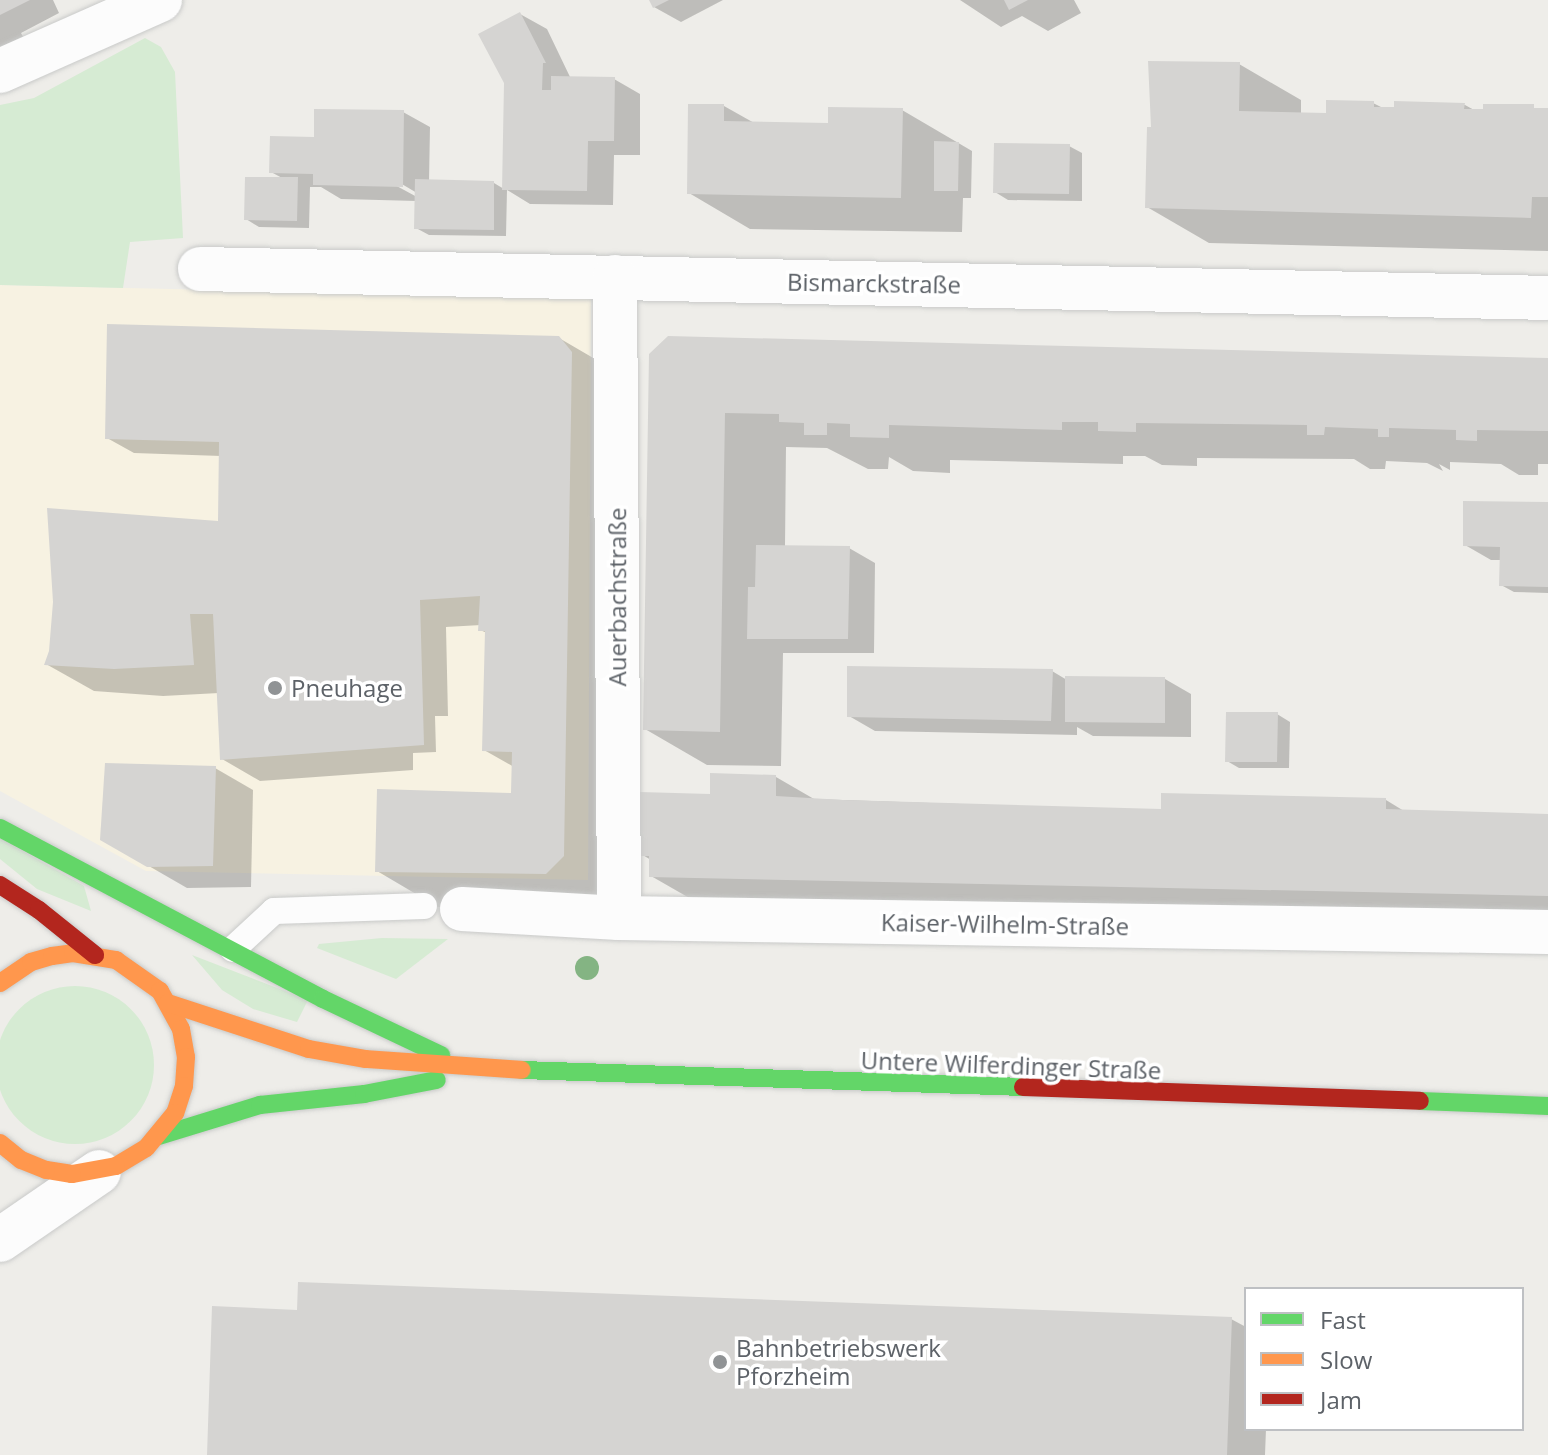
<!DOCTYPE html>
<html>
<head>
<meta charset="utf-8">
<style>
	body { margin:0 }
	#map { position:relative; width:1548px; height:1455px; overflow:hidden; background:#eeede9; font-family:"Open Sans",sans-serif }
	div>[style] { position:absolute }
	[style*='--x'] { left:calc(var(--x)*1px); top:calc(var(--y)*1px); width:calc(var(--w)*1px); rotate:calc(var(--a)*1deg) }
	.commercial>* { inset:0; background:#f7f2e2 }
	.green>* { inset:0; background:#d6ebd3 }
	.round { border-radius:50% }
	.shadow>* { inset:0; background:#0003 }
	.building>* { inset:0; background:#d5d4d2 }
	.roads { filter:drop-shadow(0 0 2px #c9cac9) drop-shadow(0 0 2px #c9cac9) }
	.lane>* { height:26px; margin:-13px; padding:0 13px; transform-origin:13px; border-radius:13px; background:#fcfcfc }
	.street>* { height:44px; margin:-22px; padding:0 22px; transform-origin:22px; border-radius:22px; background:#fcfcfc }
	.fast>* { height:18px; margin:-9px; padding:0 9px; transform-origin:9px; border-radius:9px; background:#63d668 }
	.slow>* { height:18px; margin:-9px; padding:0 9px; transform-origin:9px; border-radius:9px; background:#ff974d }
	.jam>* { height:18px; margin:-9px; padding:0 9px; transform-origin:9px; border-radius:9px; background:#b3261e }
	.trees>* { width:24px; height:24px; margin:-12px; border-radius:50%; background:#84b483 }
	.dots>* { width:22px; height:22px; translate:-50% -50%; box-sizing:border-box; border:4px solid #fff; border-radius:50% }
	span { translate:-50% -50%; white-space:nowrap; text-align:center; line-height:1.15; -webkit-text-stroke:7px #fff; paint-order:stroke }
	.street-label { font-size:24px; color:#5d6268 }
	.poi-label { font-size:24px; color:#5d6268 }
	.left { translate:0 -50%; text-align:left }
	.legend { position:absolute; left:1244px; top:1287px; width:280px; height:144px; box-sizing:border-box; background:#fff; border:2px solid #bec0c3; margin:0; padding:10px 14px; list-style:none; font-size:24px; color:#5d6268 }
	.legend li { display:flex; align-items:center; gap:16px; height:40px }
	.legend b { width:40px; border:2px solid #bec0c3 }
</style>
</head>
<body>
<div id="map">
	<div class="commercial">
		<i style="clip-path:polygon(0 285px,591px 299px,588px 880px,146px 871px,0 791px)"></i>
	</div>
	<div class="green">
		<i style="clip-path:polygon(145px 38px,161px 47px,175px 72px,183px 238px,130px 242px,123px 288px,0 285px,0 105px,34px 98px)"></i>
		<i style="clip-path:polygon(0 838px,84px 886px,91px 911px,37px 889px,0 859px)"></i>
		<i style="clip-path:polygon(382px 938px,448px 939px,396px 979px,317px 948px,319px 944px)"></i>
		<i style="clip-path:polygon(192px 955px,308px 1000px,297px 1022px,253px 1009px,222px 990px)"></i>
		<i class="round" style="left:-4px;top:986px;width:158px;height:158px"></i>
	</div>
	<div class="shadow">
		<i style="clip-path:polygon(0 0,53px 0,59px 13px,21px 33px,26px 42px,0 55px)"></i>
		<i style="clip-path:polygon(651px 0,723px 0,681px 22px,654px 7px)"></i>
		<i style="clip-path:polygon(960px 0,1074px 0,1081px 13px,1048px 31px,1022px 16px,1001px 27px)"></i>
		<i style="clip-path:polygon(evenodd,520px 14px,547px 29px,571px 79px,614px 79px,640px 94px,640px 155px,614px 155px,613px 205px,530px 204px,507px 190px,506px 236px,429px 235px,416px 228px,417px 201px,341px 199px,321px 187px,310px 187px,309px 228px,259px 227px,246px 219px,284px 179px,271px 172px,316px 139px,403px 112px,430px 127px,429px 182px,494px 183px,504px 189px,520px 14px,395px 180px,417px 193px,417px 197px,393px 184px,395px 180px)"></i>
		<i style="clip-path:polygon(1239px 64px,1301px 100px,1301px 114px,1328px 115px,1373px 103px,1385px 109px,1465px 105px,1476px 111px,1548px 109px,1548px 251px,1209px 243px,1147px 207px)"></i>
		<i style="clip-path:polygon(724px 106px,756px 124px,830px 125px,902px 110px,972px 151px,971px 198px,963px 198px,962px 232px,750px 229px,689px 193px)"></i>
		<i style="clip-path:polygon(1069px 146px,1082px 153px,1082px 201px,1008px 200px,995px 192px)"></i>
		<i style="clip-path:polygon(559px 338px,607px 366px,608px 909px,438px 907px,377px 871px,513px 795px,514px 767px,484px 750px,487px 633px,480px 630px,481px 625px,446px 627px,448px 716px,435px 716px,436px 752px,413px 753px,413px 770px,260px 781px,222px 759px,219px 693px,163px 696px,94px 691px,46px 664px,220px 523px,221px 456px,134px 453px,107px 438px)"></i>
		<i style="clip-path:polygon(651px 355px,1548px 359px,1548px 464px,1538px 464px,1538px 475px,1519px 475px,1501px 464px,1450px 462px,1450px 470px,1439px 464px,1443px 471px,1427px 463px,1386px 461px,1385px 469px,1370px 469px,1354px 459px,1197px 458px,1197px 466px,1162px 465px,1145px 456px,1123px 456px,1123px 464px,950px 460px,950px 473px,913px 471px,889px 457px,888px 469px,868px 469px,827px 448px,786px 447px,785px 547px,849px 548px,875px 563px,874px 653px,783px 653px,781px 766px,707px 765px,645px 729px)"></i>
		<i style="clip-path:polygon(1548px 504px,1548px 593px,1514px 592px,1501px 585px,1502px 560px,1491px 560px,1465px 545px)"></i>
		<i style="clip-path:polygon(1052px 671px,1067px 680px,1165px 679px,1191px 694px,1191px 737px,1093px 736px,1077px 727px,1077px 735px,875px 731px,849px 716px)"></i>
		<i style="clip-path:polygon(1277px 714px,1290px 722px,1289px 768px,1239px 768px,1227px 761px)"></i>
		<i style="clip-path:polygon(215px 768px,253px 790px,251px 887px,187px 888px,102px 839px)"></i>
		<i style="clip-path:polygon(776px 777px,814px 799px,1163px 811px,1386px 800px,1404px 811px,1548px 816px,1548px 930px,712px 911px,651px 876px,651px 860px,641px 854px,712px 796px)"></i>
		<i style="clip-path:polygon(299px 1312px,1231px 1319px,1246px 1327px,1246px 1429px,1266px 1429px,1265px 1455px,209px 1455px)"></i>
	</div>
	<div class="building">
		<i style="clip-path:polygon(0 0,30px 0,0 15px)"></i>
		<i style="clip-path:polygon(649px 0,669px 0,653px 8px)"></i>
		<i style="clip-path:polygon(1004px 0,1028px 0,1009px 10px)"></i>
		<i style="clip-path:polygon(520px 12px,546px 63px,543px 63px,542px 90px,551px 90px,551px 76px,615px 77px,614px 141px,588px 141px,587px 191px,502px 190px,504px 83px,478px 34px)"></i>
		<i style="clip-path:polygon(1148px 61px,1240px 62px,1239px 111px,1326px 113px,1326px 100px,1374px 101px,1374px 107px,1394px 107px,1394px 101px,1465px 103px,1464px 109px,1483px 109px,1483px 104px,1534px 104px,1534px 108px,1548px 108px,1548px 197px,1532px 197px,1531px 218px,1145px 208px,1147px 127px,1151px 127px)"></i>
		<i style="clip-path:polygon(688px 104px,724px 104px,724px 121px,828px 123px,828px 107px,903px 108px,901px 198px,687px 194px)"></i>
		<i style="clip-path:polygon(314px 109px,404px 110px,403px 187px,313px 185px,313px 174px,269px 173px,270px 136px,314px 137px)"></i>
		<i style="clip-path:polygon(934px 141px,959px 142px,958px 191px,934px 191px)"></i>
		<i style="clip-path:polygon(994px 143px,1070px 144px,1069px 194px,993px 193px)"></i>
		<i style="clip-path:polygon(245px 177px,298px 177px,297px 221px,244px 220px)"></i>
		<i style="clip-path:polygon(415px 179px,494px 181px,494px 230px,414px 229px)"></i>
		<i style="clip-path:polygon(107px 324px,559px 336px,572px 352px,564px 856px,546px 874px,375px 872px,377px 789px,511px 793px,512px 752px,482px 751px,485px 631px,478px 631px,480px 596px,420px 600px,424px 745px,220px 760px,213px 614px,190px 614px,194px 665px,114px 669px,44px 665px,49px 651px,53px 602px,47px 508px,218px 521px,219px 442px,105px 439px)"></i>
		<i style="clip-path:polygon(668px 336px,1548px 358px,1548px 431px,1477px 430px,1477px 441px,1456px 440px,1456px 430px,1389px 428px,1389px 437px,1378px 437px,1378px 429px,1325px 427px,1324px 435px,1307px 435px,1307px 425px,1136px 423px,1136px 432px,1098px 431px,1098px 422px,1062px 422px,1062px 430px,889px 425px,889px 438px,850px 437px,850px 424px,827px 423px,827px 435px,804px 435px,804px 423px,779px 422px,779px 414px,725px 413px,720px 732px,643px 730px,649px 354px)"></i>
		<i style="clip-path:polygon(1463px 501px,1548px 502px,1548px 587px,1499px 586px,1500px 547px,1463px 546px)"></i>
		<i style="clip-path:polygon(756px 545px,850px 546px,848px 639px,747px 639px,748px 587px,755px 587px)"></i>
		<i style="clip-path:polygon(847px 666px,1053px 669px,1051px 721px,847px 717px)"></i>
		<i style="clip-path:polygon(1065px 676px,1165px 677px,1165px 723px,1065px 722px)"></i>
		<i style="clip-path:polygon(1226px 712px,1278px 712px,1277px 762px,1225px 762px)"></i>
		<i style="clip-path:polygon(105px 763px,216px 766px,213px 866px,147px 867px,100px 840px)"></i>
		<i style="clip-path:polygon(710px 773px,776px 775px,776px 796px,843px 800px,1161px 809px,1161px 793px,1386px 798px,1386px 809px,1548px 814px,1548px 896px,649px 877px,649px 856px,639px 856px,640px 792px,710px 794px)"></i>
		<i style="clip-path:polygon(298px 1282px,1232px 1317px,1227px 1455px,207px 1455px,212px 1306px,297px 1310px)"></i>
	</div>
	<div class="roads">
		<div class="lane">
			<i style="--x:233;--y:949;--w:56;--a:-42.8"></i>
			<i style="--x:274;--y:911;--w:150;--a:-1.9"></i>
		</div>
		<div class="street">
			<i style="--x:0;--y:71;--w:175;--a:-23.9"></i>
			<i style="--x:200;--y:269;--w:1348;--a:1.23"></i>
			<i style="--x:615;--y:277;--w:641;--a:89.64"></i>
			<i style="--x:462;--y:909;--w:157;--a:3.3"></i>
			<i style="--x:619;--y:918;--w:929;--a:0.86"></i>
			<i style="--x:0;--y:1240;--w:120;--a:-34.5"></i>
		</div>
		<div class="fast">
			<i style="--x:0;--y:828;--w:365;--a:27.9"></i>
			<i style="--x:323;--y:999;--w:131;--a:25.4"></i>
			<i style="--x:522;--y:1070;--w:501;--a:1.94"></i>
			<i style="--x:1420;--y:1101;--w:128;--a:2.2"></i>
			<i style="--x:159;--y:1136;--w:106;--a:-17.1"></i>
			<i style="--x:260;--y:1105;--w:105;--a:-6"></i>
			<i style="--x:364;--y:1094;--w:74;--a:-10.9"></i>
		</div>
		<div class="slow">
			<i style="--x:0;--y:983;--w:37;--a:-34"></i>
			<i style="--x:31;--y:962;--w:22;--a:-16"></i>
			<i style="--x:52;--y:956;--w:21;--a:-8"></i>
			<i style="--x:73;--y:953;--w:44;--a:9.2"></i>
			<i style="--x:116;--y:960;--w:54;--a:35.2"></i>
			<i style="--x:160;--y:991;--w:43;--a:61.1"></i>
			<i style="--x:181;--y:1029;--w:28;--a:80"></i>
			<i style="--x:186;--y:1057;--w:29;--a:94"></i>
			<i style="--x:184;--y:1086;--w:28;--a:108"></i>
			<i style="--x:175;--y:1113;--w:45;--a:129.6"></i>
			<i style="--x:146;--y:1148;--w:35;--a:149"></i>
			<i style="--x:116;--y:1166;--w:45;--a:169.7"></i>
			<i style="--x:72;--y:1174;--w:26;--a:-171"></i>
			<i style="--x:46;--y:1170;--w:27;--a:-158"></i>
			<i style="--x:21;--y:1160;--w:27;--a:-141"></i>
			<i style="--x:168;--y:1003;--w:148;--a:18.1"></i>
			<i style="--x:309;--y:1049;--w:58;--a:10"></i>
			<i style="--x:366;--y:1059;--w:156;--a:4"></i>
		</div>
		<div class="jam">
			<i style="--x:0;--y:885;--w:46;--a:32.7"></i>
			<i style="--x:39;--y:910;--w:72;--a:38.8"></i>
			<i style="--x:1023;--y:1087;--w:397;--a:2"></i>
		</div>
	</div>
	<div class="trees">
		<i style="left:587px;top:968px"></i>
	</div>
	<div class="dots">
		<i style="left:275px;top:688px;background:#909395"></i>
		<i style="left:720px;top:1362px;background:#909395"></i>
	</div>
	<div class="street-label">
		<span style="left:874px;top:283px;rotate:1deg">Bismarckstraße</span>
		<span style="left:617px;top:597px;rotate:-90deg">Auerbachstraße</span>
		<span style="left:1005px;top:924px;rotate:1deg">Kaiser-Wilhelm-Straße</span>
		<span style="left:1011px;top:1065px;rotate:2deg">Untere Wilferdinger Straße</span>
	</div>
	<div class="poi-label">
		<span class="left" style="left:291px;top:688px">Pneuhage</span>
		<span class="left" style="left:736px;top:1362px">Bahnbetriebswerk<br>Pforzheim</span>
	</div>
	<ul class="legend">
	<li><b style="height:10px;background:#63d668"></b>Fast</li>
	<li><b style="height:10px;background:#ff974d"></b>Slow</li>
	<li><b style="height:10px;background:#b3261e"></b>Jam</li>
	</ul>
</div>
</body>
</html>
